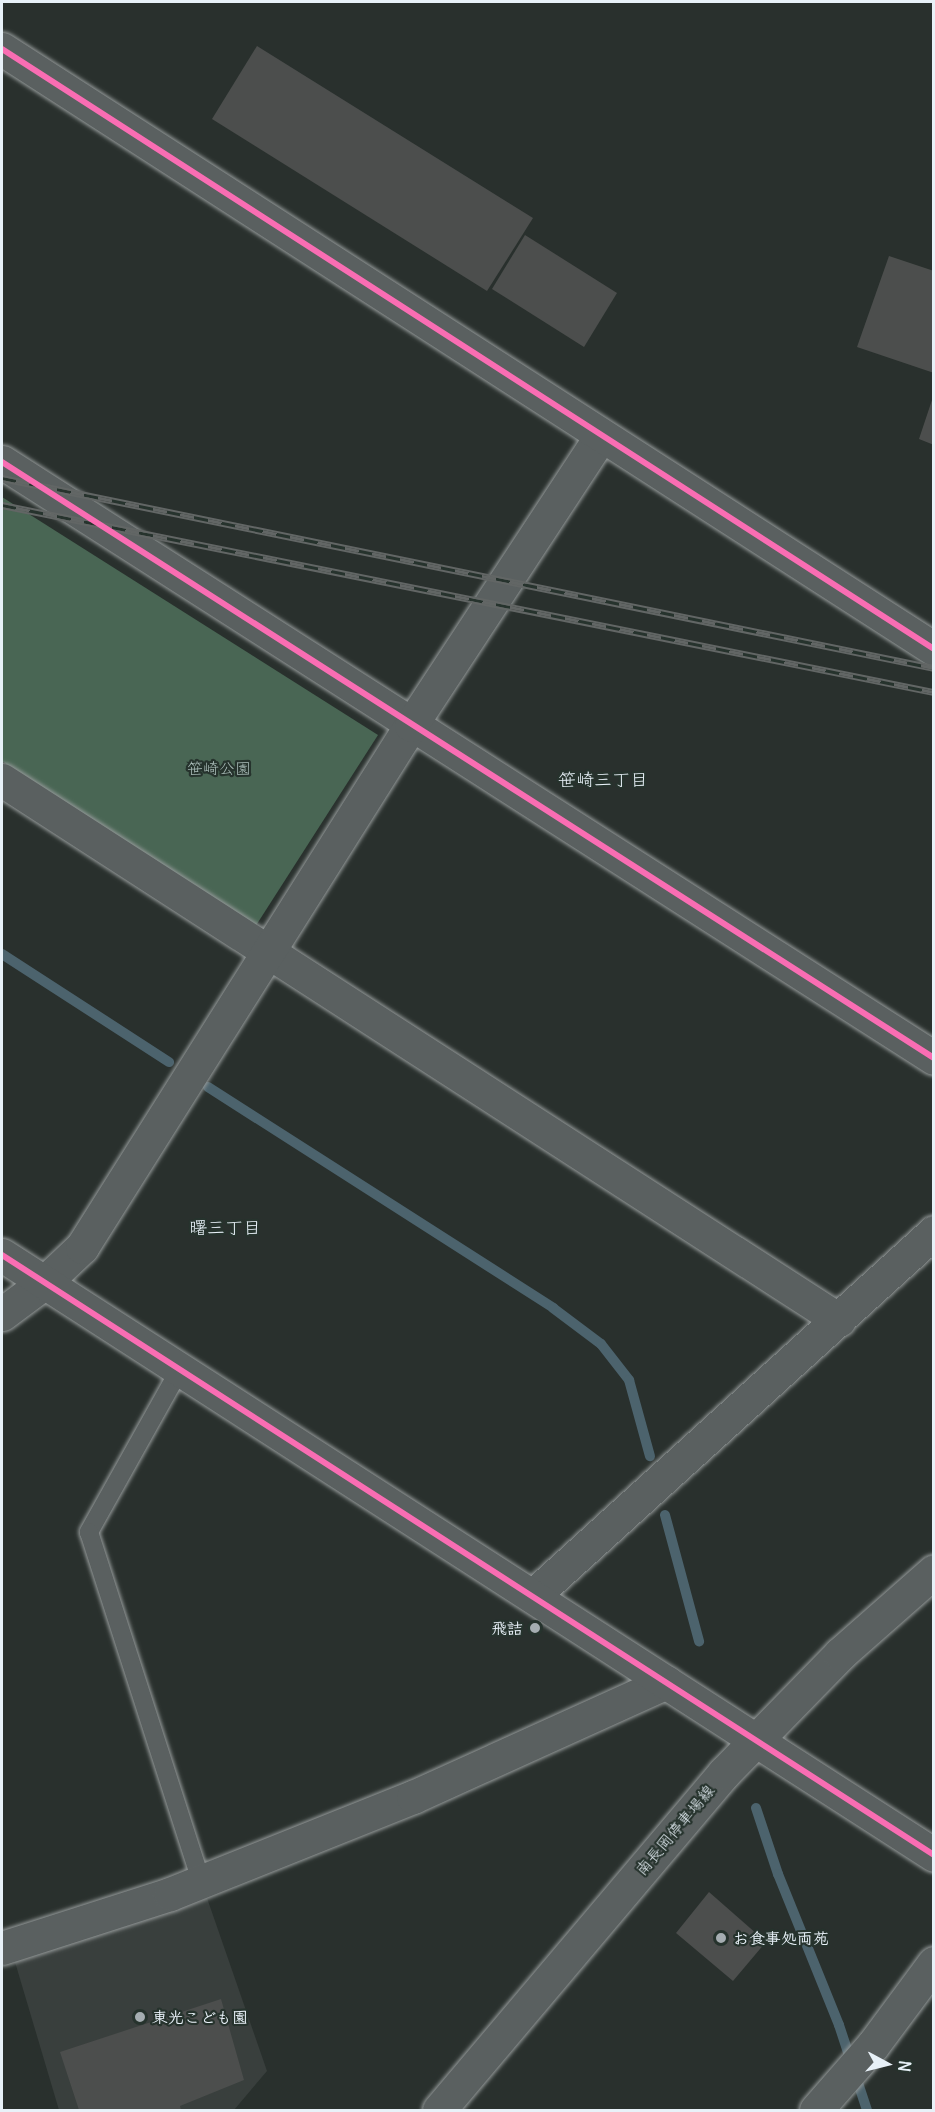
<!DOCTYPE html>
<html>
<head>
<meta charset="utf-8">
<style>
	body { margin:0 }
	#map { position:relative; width:935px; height:2112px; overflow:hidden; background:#29302d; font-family:Delius,"Klee One",sans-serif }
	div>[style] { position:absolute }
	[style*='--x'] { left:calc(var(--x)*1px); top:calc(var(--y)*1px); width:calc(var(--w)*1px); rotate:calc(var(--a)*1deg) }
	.built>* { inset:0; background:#393f3d }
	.green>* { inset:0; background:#496654 }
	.stream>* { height:10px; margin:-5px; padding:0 5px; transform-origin:5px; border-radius:5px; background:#4c636d }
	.building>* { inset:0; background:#4c4e4d }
	.roads { filter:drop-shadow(0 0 2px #959a9a) drop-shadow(0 0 2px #959a9a) }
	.lane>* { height:18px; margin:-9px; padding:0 9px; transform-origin:9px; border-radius:9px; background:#5a6060 }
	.street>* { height:33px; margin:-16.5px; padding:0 16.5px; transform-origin:16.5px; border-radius:16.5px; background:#5a6060 }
	.secondary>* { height:33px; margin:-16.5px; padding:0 16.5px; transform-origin:16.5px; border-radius:16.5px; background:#5a6060 }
	.rail>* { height:7px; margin-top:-3.5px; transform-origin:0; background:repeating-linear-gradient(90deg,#26332d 0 14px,#626665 0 28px); box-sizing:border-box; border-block:2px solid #626665 }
	.cycleway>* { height:6px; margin:-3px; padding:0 3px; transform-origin:3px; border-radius:3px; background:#f96db3 }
	.dots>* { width:16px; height:16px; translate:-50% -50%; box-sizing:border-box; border:3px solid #26332d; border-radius:50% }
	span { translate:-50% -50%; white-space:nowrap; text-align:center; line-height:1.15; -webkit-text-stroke:4.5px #26332d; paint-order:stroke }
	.park-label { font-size:16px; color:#aabdb9 }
	.poi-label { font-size:16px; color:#e8f1f8; font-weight:700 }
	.right { translate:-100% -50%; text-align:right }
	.left { translate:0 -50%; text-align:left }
	.street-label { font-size:16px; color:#e8f1f8 }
	.neighbourhood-label { font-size:18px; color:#e8f1f8 }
	.frame { position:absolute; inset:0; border:3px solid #e8f1f8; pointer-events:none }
	.north { position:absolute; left:857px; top:2034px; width:60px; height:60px; -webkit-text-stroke:4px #26332d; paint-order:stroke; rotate:97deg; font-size:16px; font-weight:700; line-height:24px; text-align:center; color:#e8f1f8 }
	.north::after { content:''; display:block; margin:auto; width:21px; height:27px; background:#e8f1f8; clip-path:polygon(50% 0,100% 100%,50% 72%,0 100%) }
</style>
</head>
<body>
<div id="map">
	<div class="built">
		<i style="clip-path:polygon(207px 1898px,267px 2071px,234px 2110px,59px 2110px,15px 1962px)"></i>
	</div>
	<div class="green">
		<i style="clip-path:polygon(2px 497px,378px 735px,255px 927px,2px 761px)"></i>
	</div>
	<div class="stream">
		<i style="--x:2;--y:954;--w:199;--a:32.9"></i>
		<i style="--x:208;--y:1087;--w:410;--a:32.6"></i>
		<i style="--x:553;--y:1308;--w:60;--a:36.9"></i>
		<i style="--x:601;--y:1344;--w:46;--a:52.1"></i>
		<i style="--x:629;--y:1380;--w:79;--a:74.6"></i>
		<i style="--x:665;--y:1515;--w:131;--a:74.9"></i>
		<i style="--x:756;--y:1808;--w:70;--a:71.6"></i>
		<i style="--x:778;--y:1874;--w:163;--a:68"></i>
		<i style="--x:839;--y:2025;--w:89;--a:71.8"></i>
	</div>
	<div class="building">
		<i style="clip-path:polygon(257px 46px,533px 218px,487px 291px,212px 119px)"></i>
		<i style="clip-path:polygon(525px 235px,617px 293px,584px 347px,492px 289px)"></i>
		<i style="clip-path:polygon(889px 256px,934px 271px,934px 373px,857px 347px)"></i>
		<i style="clip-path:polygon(933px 397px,934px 397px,934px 445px,919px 439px)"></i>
		<i style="clip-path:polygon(709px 1892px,766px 1942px,733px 1981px,676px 1933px)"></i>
		<i style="clip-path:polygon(221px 1999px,244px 2080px,180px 2106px,181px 2110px,79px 2110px,60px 2052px)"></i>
	</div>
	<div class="roads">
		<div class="lane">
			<i style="--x:180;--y:1369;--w:187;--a:119.2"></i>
			<i style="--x:89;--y:1532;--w:367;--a:72.2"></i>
		</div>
		<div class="street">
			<i style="--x:2;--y:462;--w:1106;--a:32.6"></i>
			<i style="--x:2;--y:780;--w:996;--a:32.83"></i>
			<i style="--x:2;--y:1314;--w:54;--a:-36.7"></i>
			<i style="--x:45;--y:1282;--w:51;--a:-43.4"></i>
			<i style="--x:82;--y:1247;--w:617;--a:-57.78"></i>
			<i style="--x:411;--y:725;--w:344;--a:-56.7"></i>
			<i style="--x:534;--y:1595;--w:540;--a:-42.22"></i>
			<i style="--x:2;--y:1948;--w:176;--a:-17.8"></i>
			<i style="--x:170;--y:1894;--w:262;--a:-21.8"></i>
			<i style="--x:413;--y:1797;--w:278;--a:-24.4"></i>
			<i style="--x:816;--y:2110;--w:86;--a:-48.8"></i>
			<i style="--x:873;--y:2045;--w:102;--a:-53.4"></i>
		</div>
		<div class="secondary">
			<i style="--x:2;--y:49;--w:1108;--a:32.77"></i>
			<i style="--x:2;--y:1255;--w:1108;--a:32.77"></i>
			<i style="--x:439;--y:2110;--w:441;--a:-49.8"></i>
			<i style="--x:724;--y:1773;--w:166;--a:-45.7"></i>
			<i style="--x:840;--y:1654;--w:125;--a:-41.4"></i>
		</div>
	</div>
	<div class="rail">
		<i style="--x:2;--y:478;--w:951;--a:11.52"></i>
		<i style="--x:2;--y:505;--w:951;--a:11.35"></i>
	</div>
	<div class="cycleway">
		<i style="--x:2;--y:49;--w:1108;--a:32.77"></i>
		<i style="--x:2;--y:462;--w:1106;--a:32.6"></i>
		<i style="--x:2;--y:1255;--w:1108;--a:32.77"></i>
	</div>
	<div class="dots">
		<i style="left:535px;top:1628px;background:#a5adb1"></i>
		<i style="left:721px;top:1938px;background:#a5adb1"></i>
		<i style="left:140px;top:2017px;background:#a5adb1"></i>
	</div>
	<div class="park-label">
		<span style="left:219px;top:768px">笹崎公園</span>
	</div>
	<div class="poi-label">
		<span class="right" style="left:523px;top:1628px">飛詰</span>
		<span class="left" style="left:733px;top:1938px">お食事処両苑</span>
		<span class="left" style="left:152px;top:2017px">東光こども園</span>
	</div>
	<div class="street-label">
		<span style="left:675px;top:1830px;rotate:-50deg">南長岡停車場線</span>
	</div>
	<div class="neighbourhood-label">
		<span style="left:603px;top:780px">笹崎三丁目</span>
		<span style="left:225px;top:1228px">曙三丁目</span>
	</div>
	<div class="frame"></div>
	<div class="north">N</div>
</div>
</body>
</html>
